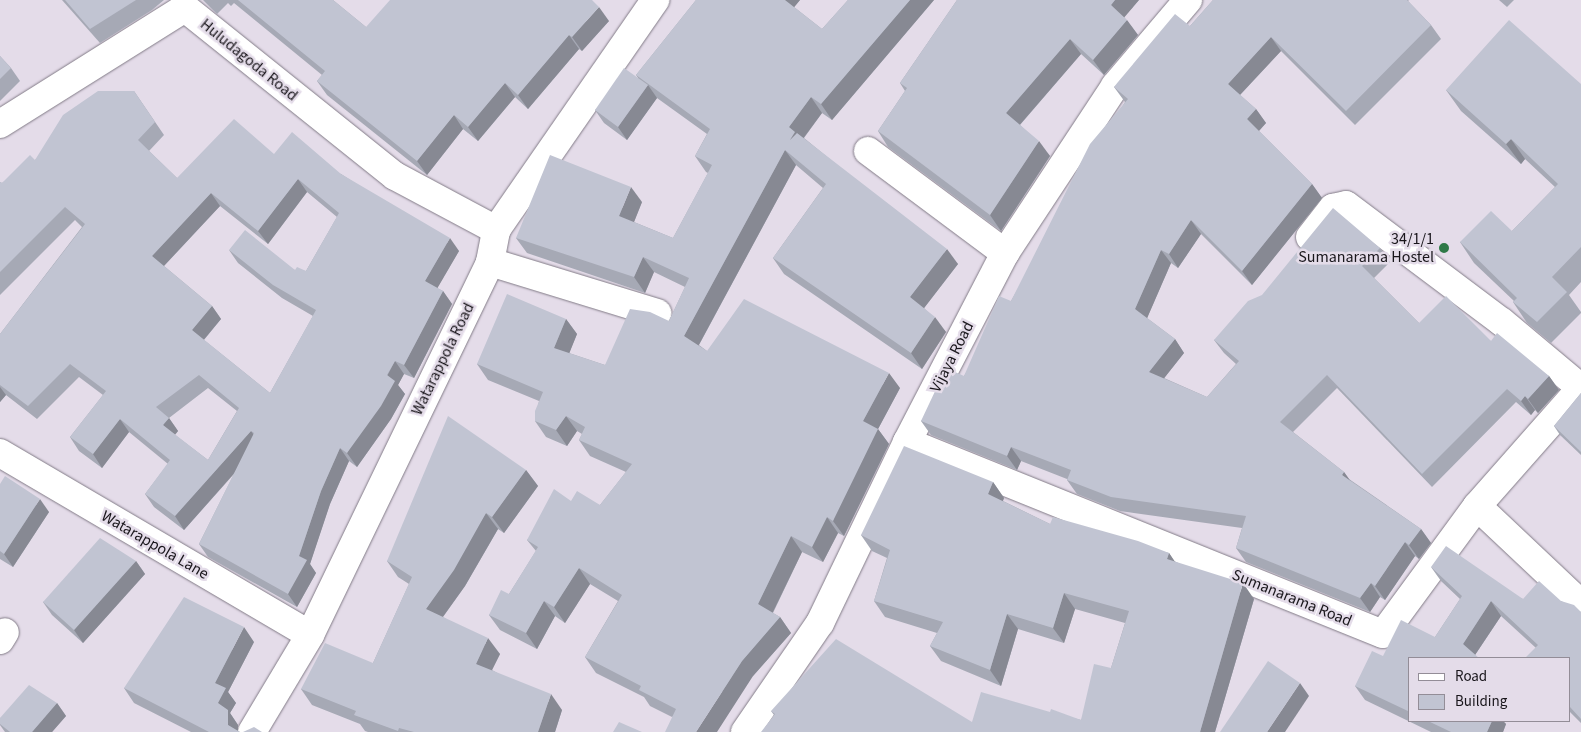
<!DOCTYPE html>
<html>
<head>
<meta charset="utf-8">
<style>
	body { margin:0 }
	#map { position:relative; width:1581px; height:732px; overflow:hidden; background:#e4dce9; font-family:"Source Sans 3",sans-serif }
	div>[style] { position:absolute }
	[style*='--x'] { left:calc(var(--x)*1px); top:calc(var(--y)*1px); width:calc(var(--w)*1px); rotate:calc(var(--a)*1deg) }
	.roads { filter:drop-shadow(0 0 1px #827b87) drop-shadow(0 0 1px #827b87) }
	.minor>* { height:28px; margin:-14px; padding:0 14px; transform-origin:14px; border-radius:14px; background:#fff }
	.wall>* { inset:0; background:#a6a9b5 }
	.shaded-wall>* { inset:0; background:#878993 }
	.building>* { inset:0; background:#c1c4d2 }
	.dots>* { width:14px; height:14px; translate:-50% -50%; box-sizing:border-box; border:2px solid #e4dce9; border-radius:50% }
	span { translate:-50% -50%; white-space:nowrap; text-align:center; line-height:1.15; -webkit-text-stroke:5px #e4dce9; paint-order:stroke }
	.street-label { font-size:16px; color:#19161b }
	.poi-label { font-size:16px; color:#19161b }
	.right { translate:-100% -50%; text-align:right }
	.legend { position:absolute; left:1408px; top:657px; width:162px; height:65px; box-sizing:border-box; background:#e4dce9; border:1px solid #938d97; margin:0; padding:6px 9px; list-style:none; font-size:15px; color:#19161b }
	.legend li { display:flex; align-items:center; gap:10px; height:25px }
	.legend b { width:25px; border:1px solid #938d97 }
</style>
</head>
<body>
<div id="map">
	<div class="roads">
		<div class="minor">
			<i style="--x:0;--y:124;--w:218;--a:-32.1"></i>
			<i style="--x:185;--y:8;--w:269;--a:38.7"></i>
			<i style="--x:395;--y:176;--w:115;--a:28.1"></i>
			<i style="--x:868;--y:151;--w:171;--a:36.7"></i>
			<i style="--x:1310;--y:237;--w:37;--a:-52"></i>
			<i style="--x:1333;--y:208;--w:13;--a:-13"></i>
			<i style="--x:1346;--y:205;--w:195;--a:36.9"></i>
			<i style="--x:1502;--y:322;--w:103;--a:39.9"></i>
			<i style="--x:490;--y:262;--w:175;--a:17"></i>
			<i style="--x:907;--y:442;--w:513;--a:21.97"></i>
			<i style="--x:1383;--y:634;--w:159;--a:-53.7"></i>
			<i style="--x:1477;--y:506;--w:157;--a:-48.6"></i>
			<i style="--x:0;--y:453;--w:359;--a:30.4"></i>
			<i style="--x:1477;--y:506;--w:143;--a:43.3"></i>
			<i style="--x:0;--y:640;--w:9;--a:-58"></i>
			<i style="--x:252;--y:732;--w:113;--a:-59.1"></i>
			<i style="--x:310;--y:635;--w:414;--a:-64.2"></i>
			<i style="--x:490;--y:262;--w:33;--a:-79"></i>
			<i style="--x:496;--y:230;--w:280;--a:-55.3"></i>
			<i style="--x:745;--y:732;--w:132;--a:-55.5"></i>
			<i style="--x:820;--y:623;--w:201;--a:-64.3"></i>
			<i style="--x:907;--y:442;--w:213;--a:-62.6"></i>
			<i style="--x:1005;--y:253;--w:200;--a:-56.6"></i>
			<i style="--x:1115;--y:86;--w:113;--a:-49.7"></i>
		</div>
	</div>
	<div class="wall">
		<i style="clip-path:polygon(62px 0,164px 0,152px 10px,100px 43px)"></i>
		<i style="clip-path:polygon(203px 0,333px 0,366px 27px,609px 21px,582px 51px,579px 49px,528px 109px,515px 97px,478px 141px,463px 129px,427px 175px,327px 95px,317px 81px,322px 75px,234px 3px,231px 6px,228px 3px,217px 14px)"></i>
		<i style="clip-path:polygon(696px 0,800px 0,794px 7px,822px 29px,848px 0,934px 0,832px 120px,822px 113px,804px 138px,958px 264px,924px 308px,946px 332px,922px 369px,784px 274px,773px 258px,823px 188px,796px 165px,699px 345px,707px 351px,900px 388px,878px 429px,889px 444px,844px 536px,838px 533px,823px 562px,802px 552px,773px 613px,780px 617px,791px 633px,753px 676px,672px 717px,650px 706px,644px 697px,596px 673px,585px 657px,618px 601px,590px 584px,565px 623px,555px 616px,537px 649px,500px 630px,489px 615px,509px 594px,536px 551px,527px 540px,571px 501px,600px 505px,626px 472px,590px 456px,579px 440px,582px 434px,577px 431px,567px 446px,546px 437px,535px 421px,539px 401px,488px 380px,477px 364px,566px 319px,577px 334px,569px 353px,605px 365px,669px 321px,685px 287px,654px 272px,645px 293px,527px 253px,516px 238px,642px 202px,634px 222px,673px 238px,708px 173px,706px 172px,695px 156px,707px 134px,657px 98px,627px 140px,604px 123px,595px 110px,638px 78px,636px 75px)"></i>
		<i style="clip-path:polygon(957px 0,1139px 0,1124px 17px,1138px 35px,1104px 75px,1081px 54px,1020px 125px,1050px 156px,1001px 231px,888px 147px,878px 131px,905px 91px,900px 83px)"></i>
		<i style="clip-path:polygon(1213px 0,1409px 0,1408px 1px,1431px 25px,1441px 39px,1355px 125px,1281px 51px,1240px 95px,1256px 109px,1266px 123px,1259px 131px,1312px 184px,1322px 198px,1252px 285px,1201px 234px,1178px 268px,1171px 263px,1147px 318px,1175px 339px,1184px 353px,1164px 378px,1207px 397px,1236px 364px,1224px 353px,1214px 340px,1380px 248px,1390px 262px,1374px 278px,1419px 323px,1491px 341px,1549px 376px,1559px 390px,1538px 413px,1535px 410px,1531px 415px,1516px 402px,1432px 487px,1337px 388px,1293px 432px,1344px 472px,1349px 479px,1421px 529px,1431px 543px,1419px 559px,1415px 556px,1385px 600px,1380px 597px,1370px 612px,1246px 562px,1236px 548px,1242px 528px,1120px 511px,1077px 494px,1067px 480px,1067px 479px,1021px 461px,1017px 470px,931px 435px,921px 421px,964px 376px,1011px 301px,1125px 102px,1114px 87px,1190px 26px)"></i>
		<i style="clip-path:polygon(1499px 0,1514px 0,1507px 7px)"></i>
		<i style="clip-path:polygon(0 56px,11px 68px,20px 81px,0 101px)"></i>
		<i style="clip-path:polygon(1581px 84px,1581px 282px,1569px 295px,1581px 312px,1581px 313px,1551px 343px,1527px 323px,1513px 302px,1514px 301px,1474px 263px,1460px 242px,1512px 231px,1555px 187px,1525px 159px,1521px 164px,1461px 111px,1446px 90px)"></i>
		<i style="clip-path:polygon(evenodd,134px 91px,164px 135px,149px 151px,177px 178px,274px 154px,341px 174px,459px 251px,437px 288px,443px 291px,452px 304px,414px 378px,404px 374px,398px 385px,405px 394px,391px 419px,357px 467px,349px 461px,330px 504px,310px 564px,316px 573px,297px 607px,208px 557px,199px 544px,234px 474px,184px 530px,154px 507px,145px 494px,168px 464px,129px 432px,102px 468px,79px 451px,70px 437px,103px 395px,79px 377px,37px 419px,6px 395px,0 402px,0 334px,82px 227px,75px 220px,0 295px,0 182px,2px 183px,134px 91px,307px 192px,337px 217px,306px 271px,295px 270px,229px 250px,238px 263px,282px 298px,313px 316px,270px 393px,204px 340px,221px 319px,212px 306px,164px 266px,220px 206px,268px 244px,307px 192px,134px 91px,208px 388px,237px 411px,208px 460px,175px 435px,178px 431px,169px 418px,208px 388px)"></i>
		<i style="clip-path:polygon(1581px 393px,1581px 455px,1560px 435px,1554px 426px)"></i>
		<i style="clip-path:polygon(526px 470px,538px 486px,504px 533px,498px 529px,465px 586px,443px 617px,500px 654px,492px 670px,562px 710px,555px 732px,368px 732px,365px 731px,360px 724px,312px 705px,301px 689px,373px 663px,409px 584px,398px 577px,387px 561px)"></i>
		<i style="clip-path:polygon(993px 482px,1004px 498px,1003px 501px,1050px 524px,1169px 553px,1174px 561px,1254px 599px,1215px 732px,774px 715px,771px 711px,972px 722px,1050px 712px,1081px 720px,1111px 668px,1125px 623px,1075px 609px,1064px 643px,1018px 629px,1001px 686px,941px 661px,930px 646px,937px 633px,885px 617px,874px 601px,887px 558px,872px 551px,861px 535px)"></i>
		<i style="clip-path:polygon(0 484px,49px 512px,13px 567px,0 559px)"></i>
		<i style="clip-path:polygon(136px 561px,145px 574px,83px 643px,52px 615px,43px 602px)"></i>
		<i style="clip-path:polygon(1431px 567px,1523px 599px,1561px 601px,1581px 612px,1581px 723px,1570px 712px,1570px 658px,1536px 648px,1501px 616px,1475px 655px,1410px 658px,1410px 721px,1503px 721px,1506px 724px,1503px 732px,1431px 732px,1365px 700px,1355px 686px,1435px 637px,1460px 599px,1441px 581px)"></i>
		<i style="clip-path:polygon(254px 642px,228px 692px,236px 703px,230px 713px,238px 725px,238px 731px,240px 732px,191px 732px,134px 703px,124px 688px)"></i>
		<i style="clip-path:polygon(57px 703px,66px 716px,52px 732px,5px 732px,0 725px,0 718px)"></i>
	</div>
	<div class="shaded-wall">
		<i style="clip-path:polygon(783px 0,800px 0,791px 11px)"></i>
		<i style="clip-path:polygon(910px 0,934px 0,832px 120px,821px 104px)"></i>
		<i style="clip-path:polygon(1115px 0,1139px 0,1122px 20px,1111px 5px)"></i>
		<i style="clip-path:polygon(599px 7px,609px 21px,582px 51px,572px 37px)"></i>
		<i style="clip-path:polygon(1127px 20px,1138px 35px,1104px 75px,1093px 60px)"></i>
		<i style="clip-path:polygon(569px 35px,579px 49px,528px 109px,518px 95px)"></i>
		<i style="clip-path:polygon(1271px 37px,1281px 51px,1238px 97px,1228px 84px)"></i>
		<i style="clip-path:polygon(1070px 39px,1081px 54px,1017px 128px,1006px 113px)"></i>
		<i style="clip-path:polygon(505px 83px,515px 97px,478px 141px,468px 127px)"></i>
		<i style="clip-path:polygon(648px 85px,657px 98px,627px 140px,618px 127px)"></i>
		<i style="clip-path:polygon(811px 97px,822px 113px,802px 140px,790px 140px,789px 127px)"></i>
		<i style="clip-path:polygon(1256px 109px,1266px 123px,1257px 133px,1247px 119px)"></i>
		<i style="clip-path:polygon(454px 115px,463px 129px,427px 175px,417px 161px)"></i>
		<i style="clip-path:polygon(1511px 139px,1525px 159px,1521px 164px,1506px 144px)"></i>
		<i style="clip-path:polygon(1039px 141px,1050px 156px,1001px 231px,990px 215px)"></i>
		<i style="clip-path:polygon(785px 150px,796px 165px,695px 352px,684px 336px)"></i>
		<i style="clip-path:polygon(298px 179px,307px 192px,268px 244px,258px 231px)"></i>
		<i style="clip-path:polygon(1312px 184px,1322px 198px,1252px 285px,1242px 271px)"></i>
		<i style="clip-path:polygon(631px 187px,642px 202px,630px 232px,619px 216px)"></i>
		<i style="clip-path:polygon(211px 193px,220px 206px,161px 269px,152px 256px)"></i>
		<i style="clip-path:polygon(1191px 220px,1201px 234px,1178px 268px,1169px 254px)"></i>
		<i style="clip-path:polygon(450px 238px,459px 251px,434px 294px,425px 281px)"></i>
		<i style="clip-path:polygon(947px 249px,958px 264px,921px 312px,910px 297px)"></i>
		<i style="clip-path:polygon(1161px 250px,1171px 263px,1145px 323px,1135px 309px)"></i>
		<i style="clip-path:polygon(643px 257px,654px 272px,645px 293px,634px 277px)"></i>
		<i style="clip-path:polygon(443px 291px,452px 304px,414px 378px,404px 365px)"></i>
		<i style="clip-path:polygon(212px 306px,221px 319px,201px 343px,192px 330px)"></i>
		<i style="clip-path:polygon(935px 317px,946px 332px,922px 369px,911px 353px)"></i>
		<i style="clip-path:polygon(566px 319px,577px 334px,565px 364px,554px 348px)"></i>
		<i style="clip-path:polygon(1175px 339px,1184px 353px,1158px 386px,1149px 372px)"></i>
		<i style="clip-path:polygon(395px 361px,404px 374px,398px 385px,405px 394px,391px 419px,357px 467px,347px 453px)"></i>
		<i style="clip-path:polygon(889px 373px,900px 388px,878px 429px,889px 444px,844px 536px,833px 521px,863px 421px)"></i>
		<i style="clip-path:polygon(1549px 376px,1559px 390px,1538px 413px,1528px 399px)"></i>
		<i style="clip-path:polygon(0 387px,6px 395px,0 402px)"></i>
		<i style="clip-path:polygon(1525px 396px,1535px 410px,1531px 415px,1521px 401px)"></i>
		<i style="clip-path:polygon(566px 416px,577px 431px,567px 446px,556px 430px)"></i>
		<i style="clip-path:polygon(169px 418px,178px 431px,172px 438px,163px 425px)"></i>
		<i style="clip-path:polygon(120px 419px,129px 432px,102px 468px,93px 454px)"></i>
		<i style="clip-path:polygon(251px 431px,260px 444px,184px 530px,175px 516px)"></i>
		<i style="clip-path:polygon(1011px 447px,1021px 461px,1017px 470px,1007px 456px)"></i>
		<i style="clip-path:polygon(340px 448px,349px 461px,330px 504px,310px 564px,316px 573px,297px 607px,288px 594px,299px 556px,321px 491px)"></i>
		<i style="clip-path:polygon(526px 470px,538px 486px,504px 533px,492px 517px)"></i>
		<i style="clip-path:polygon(1344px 472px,1354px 486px,1342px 475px)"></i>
		<i style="clip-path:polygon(993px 482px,1004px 498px,999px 510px,988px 494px)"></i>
		<i style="clip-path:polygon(40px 499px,49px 512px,13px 567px,4px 554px)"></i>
		<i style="clip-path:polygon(486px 513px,498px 529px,465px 586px,437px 625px,426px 609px)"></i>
		<i style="clip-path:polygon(827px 517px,838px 533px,823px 562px,812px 547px)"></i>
		<i style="clip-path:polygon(1421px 529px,1431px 543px,1419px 559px,1409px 545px)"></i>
		<i style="clip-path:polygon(791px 536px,802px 552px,769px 620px,758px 604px)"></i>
		<i style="clip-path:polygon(1405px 542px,1415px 556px,1385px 600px,1375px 586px)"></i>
		<i style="clip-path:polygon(1169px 553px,1180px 569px,1167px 559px)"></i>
		<i style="clip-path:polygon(136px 561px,145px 574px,83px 643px,74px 630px)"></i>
		<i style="clip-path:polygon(579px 568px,590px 584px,565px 623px,554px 607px)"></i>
		<i style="clip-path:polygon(1243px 583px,1254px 599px,1215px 732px,1200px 732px)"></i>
		<i style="clip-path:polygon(1371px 583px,1380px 597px,1370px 612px,1360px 598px)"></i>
		<i style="clip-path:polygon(1064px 593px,1075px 609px,1064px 643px,1053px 628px)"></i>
		<i style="clip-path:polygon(544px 601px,555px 616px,537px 649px,526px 633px)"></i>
		<i style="clip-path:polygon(1491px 601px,1501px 616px,1473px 658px,1463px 644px)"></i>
		<i style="clip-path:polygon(1007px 614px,1018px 629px,1001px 686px,990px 670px)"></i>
		<i style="clip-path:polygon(780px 617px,791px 633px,753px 676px,717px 732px,696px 732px,742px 661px)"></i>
		<i style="clip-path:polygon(244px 627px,254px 642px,228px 692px,236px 703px,230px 713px,238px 725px,238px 732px,228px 725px,218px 703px,215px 683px)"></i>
		<i style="clip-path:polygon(488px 638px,500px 654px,487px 680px,476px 664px)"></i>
		<i style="clip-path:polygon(1300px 683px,1309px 696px,1285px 732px,1267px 732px)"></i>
		<i style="clip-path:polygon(551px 694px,562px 710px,555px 732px,538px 732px)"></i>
		<i style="clip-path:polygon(57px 703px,66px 716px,52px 732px,32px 732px)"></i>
		<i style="clip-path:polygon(1492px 721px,1503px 721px,1506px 724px,1503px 732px,1487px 732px)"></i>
	</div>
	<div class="building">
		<i style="clip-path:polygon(65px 0,136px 0,90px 29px)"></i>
		<i style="clip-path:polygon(238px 0,333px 0,366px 27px,390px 0,592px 0,599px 7px,572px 37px,569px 35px,518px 95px,505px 83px,468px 127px,454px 115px,417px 161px,317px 81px,325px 71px)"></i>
		<i style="clip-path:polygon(696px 0,785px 0,822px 29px,848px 0,910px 0,821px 104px,811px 97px,789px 127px,795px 132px,790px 140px,797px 133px,947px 249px,910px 297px,935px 317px,911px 353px,773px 258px,826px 184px,785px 150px,684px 336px,707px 351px,744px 299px,889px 373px,863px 421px,878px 429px,833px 521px,827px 517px,812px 547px,791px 536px,758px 604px,780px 617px,742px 661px,696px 732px,665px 732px,676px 709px,639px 690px,641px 686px,585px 657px,622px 595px,579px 568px,554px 607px,544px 601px,526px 633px,489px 615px,501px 590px,509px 594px,538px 547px,527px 540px,554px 489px,571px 501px,577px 491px,600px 505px,632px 464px,579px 440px,585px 427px,566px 416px,556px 430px,535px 421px,535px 411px,543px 392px,477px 364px,507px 294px,566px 319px,554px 348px,605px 365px,630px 309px,650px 312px,669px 321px,689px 278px,643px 257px,634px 277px,516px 238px,550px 155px,631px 187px,619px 216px,673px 238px,712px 165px,695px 156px,710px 129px,636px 75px)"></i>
		<i style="clip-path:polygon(957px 0,1115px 0,1111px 5px,1127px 20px,1093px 60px,1070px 39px,1006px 113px,1039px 141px,990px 215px,878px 131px,907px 88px,900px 83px)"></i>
		<i style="clip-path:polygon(1213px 0,1407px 0,1431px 25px,1346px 111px,1271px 37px,1228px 84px,1256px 109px,1247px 119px,1312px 184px,1242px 271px,1191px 220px,1169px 254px,1161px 250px,1135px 309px,1175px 339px,1149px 372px,1207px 397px,1239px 361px,1214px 340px,1248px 301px,1262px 295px,1333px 208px,1380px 248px,1362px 266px,1419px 323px,1446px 296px,1491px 341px,1497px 333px,1549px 376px,1528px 399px,1525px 396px,1521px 401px,1507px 389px,1422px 474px,1327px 375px,1280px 422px,1344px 472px,1342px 475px,1421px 529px,1409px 545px,1405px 542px,1375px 586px,1371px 583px,1360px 598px,1236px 548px,1246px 516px,1111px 497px,1067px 480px,1071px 470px,1011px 447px,1007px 456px,921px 421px,946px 368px,964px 376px,999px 296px,1011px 301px,1090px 144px,1128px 99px,1114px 87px,1118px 82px,1175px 14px,1190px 26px)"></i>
		<i style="clip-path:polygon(1509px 20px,1581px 84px,1581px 247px,1552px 277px,1567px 292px,1537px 322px,1513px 302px,1517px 298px,1460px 242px,1491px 211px,1512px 231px,1558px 184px,1511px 139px,1506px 144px,1446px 90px)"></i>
		<i style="clip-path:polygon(0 56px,11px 68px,0 79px)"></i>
		<i style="clip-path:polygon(624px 68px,648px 85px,618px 127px,595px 110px)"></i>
		<i style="clip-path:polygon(evenodd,98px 91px,134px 91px,155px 122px,138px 140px,177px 178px,234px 119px,274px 154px,292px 132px,341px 174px,450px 238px,425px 281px,443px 291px,404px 365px,395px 361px,387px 375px,395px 381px,381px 406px,347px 453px,340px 448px,321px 491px,299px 556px,307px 560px,288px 594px,199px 544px,254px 433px,251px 431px,175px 516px,145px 494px,170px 460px,120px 419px,93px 454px,70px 437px,106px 391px,70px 364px,28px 406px,0 385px,0 334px,85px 224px,65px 207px,0 272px,0 182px,2px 183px,30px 155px,35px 160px,63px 115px,98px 91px,298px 179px,339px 213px,306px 271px,297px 267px,295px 270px,245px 230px,229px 250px,273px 285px,316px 310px,270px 393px,192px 330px,212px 306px,152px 256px,211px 193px,258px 231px,298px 179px,98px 91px,199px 375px,239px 408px,208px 460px,163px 425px,169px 418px,156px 407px,199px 375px)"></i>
		<i style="clip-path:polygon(1581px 393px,1581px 452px,1554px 426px)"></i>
		<i style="clip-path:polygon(448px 416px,526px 470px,492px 517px,486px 513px,454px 570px,426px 609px,488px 638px,476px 664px,551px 694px,538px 732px,414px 732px,399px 728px,398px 731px,354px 715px,356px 711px,301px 689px,325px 643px,373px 663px,412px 577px,387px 561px)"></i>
		<i style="clip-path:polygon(904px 446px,993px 482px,988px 494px,1050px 524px,1053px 517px,1138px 541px,1169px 553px,1167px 559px,1243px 583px,1200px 732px,761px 732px,775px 714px,771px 711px,836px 639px,972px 722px,981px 692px,1050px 712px,1051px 709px,1081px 720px,1094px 664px,1111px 668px,1129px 611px,1064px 593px,1053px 628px,1007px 614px,990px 670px,930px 646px,943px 622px,874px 601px,890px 550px,861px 535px)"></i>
		<i style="clip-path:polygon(5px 476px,40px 499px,4px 554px,0 551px,0 484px)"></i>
		<i style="clip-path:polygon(100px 538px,136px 561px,74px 630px,43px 602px)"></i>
		<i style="clip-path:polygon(1446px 546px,1523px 599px,1539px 581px,1561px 601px,1574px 605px,1581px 612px,1581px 719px,1570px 707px,1570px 658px,1525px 658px,1538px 645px,1491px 601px,1463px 644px,1479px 658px,1410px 658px,1410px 712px,1355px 686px,1372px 651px,1383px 656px,1401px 620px,1435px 637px,1462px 596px,1431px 567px)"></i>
		<i style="clip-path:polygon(184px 597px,244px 627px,215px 683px,226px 688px,218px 703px,228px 710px,228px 725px,240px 732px,209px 732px,124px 688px)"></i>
		<i style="clip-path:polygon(1268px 661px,1300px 683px,1267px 732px,1220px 732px)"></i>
		<i style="clip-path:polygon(29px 685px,57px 703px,32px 732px,10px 732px,0 724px,0 718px)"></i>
		<i style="clip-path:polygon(1428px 721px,1492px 721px,1487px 732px,1451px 732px)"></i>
		<i style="clip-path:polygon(619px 722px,642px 732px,613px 732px)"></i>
		<i style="clip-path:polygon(254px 727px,262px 732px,243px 732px)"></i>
	</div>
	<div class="dots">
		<i style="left:1444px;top:248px;background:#2e7947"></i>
	</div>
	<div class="street-label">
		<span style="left:249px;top:60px;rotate:39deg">Huludagoda Road</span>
		<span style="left:952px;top:357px;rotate:-63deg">Vijaya Road</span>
		<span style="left:443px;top:359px;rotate:-64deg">Watarappola Road</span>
		<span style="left:155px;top:545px;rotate:30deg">Watarappola Lane</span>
		<span style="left:1292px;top:598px;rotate:22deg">Sumanarama Road</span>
	</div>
	<div class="poi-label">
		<span class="right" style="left:1434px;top:248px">34/1/1<br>Sumanarama Hostel</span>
	</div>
	<ul class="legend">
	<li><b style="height:6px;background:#fff"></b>Road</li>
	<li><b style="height:14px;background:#c1c4d2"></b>Building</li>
	</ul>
</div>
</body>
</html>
